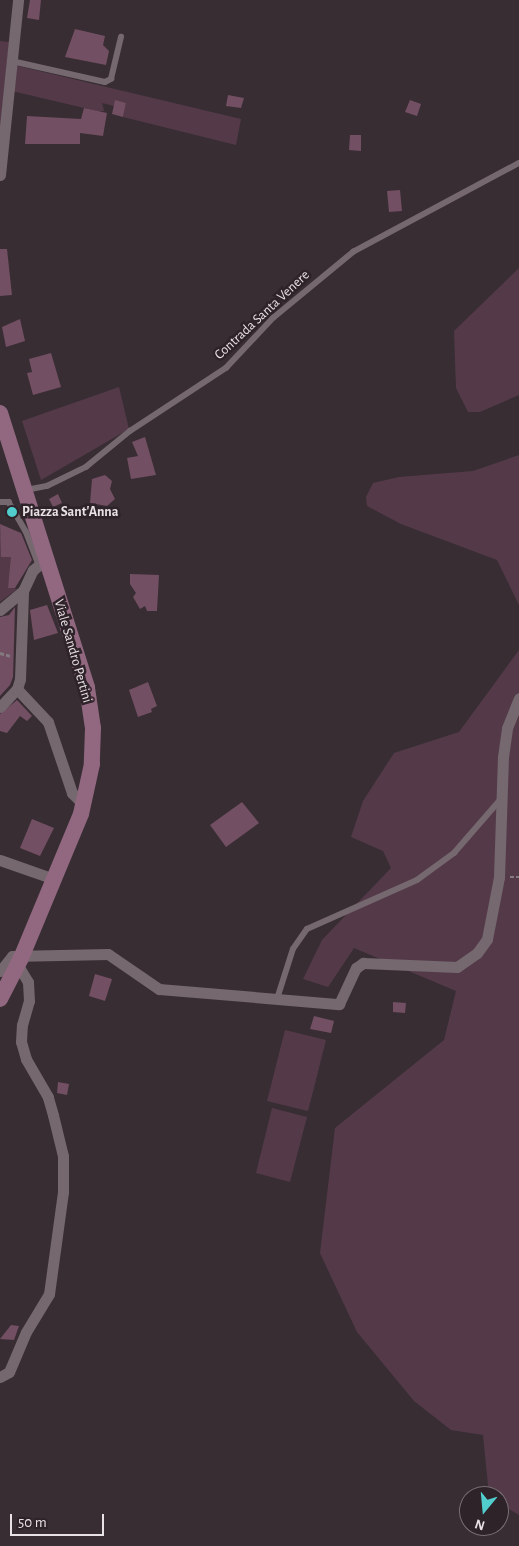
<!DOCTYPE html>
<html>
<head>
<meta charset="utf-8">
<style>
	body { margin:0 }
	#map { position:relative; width:519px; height:1546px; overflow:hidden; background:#382d33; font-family:"Alegreya Sans",sans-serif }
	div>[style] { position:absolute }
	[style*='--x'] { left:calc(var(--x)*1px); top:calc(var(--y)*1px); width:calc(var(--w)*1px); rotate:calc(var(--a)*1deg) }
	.green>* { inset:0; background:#543a49 }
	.building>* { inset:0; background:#724f62 }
	.path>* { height:2.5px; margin-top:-1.25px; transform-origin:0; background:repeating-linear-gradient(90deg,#847a7f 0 4px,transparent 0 6.5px) }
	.lane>* { height:5.5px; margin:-2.75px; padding:0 2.75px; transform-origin:2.75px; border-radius:2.75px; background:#75686f }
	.street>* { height:11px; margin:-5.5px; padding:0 5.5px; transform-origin:5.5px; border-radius:5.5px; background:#75686f }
	.secondary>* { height:16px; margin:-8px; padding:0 8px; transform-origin:8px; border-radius:8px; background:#916880 }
	.dots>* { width:14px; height:14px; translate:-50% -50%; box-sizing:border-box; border:2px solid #2e2329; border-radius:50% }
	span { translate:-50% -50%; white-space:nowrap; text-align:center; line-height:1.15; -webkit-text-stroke:5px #2e2329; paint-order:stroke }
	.street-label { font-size:14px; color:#e8e1e5 }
	.poi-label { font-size:14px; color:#e8e1e5; font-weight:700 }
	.left { translate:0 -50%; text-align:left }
	.north { position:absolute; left:459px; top:1486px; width:50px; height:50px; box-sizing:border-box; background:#2e2329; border:1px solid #786f74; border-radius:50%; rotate:197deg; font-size:14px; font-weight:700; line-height:20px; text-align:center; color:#e8e1e5 }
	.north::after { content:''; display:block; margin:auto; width:18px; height:22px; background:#52cdcd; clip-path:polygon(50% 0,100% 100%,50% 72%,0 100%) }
	.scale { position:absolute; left:10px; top:1514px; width:94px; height:22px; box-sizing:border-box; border:2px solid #e8e1e5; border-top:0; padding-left:6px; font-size:15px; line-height:18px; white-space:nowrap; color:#e8e1e5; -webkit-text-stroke:4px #2e2329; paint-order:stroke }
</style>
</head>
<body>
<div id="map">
	<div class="green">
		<i style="clip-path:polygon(0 41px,9px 42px,0 133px)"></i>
		<i style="clip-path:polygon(14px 65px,241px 119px,236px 145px,123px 117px,126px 103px,116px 101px,114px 106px,102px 103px,104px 111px,97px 111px,12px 91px)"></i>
		<i style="clip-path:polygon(519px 268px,519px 395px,480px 412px,468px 412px,456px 388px,454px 331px)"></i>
		<i style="clip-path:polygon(119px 387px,129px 429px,41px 480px,22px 421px)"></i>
		<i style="clip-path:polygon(519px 455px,519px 605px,497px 560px,401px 524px,367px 506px,366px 497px,373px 483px,399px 477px,473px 471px)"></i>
		<i style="clip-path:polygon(0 535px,16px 541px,2px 547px,1px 557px,13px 557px,8px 587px,17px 589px,0 602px)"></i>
		<i style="clip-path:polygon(519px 650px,519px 1515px,499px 1503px,499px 1496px,489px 1495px,483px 1435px,451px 1430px,414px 1401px,357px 1332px,320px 1253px,335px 1128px,444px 1040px,456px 991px,354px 948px,328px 987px,303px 979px,322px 940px,391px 868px,383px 851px,351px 837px,363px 801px,394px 753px,459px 732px)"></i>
		<i style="clip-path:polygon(285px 1030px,326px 1040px,308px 1111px,267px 1101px)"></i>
		<i style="clip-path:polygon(272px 1108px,307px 1117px,290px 1182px,256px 1173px)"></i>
	</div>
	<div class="building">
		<i style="clip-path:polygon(30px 0,41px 0,39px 20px,27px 18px)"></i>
		<i style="clip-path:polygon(75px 29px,105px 36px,103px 45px,109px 51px,106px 65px,65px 57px)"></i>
		<i style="clip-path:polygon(228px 95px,244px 98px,241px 108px,226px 106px)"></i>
		<i style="clip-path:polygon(115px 100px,126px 103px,123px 117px,112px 114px)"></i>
		<i style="clip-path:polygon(410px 100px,421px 104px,417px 116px,405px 112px)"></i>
		<i style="clip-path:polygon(84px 108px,107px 113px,103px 136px,80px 133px,80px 144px,25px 144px,27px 116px,81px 119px)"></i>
		<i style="clip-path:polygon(350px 135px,361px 135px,361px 151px,349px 150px)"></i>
		<i style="clip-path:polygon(400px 190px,402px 211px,389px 212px,387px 191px)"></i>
		<i style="clip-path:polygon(0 249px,7px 249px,12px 295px,0 296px)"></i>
		<i style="clip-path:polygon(20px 319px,25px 341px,6px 347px,2px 327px)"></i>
		<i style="clip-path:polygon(51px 353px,61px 387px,33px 395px,27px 373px,32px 372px,29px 359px)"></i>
		<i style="clip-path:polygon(145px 437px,156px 475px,131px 479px,127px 458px,138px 456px,132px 442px)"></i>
		<i style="clip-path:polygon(105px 475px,112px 481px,110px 489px,115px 499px,107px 506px,90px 503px,92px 479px)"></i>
		<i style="clip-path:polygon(58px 494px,62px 503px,53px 507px,49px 499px)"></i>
		<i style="clip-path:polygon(0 524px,21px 533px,32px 560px,15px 588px,8px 588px,11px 557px,1px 557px)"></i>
		<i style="clip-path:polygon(130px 574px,159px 575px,157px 611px,147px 611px,145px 606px,140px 609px,133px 597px,136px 593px,130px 584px)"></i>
		<i style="clip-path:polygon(47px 605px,58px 633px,34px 640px,30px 610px)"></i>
		<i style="clip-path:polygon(15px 607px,13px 677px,10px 685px,0 696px,0 617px,9px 615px)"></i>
		<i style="clip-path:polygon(148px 682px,157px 706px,151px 709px,152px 712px,138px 717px,129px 690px)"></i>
		<i style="clip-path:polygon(17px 700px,32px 716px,27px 721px,20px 716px,7px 733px,0 731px,0 714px)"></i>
		<i style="clip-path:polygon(242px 802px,259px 823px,226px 847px,210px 825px)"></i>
		<i style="clip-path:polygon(32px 819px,54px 828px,40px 856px,20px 848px)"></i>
		<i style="clip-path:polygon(95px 974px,112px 979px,105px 1001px,89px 996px)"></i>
		<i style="clip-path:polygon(393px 1002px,406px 1003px,405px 1013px,393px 1012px)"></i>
		<i style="clip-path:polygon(314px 1016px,334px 1021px,331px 1033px,310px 1029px)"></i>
		<i style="clip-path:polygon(58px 1082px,69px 1084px,67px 1095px,57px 1093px)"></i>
		<i style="clip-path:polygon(11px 1325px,19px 1326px,14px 1340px,0 1339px)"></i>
	</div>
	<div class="path">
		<i style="--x:0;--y:653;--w:11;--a:15"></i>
		<i style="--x:510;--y:877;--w:9;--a:0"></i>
	</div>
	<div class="lane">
		<i style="--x:12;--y:61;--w:95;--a:12.7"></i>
		<i style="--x:105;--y:82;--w:7;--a:-27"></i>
		<i style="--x:111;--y:79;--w:43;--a:-76.6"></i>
		<i style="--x:26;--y:490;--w:21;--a:-11"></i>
		<i style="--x:47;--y:486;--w:43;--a:-26"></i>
		<i style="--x:86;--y:467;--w:57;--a:-39.3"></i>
		<i style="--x:130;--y:431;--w:115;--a:-33.3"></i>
		<i style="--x:226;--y:368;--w:69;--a:-46.8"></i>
		<i style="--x:273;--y:318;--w:104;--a:-39.5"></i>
		<i style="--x:353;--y:252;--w:188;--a:-28.2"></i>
		<i style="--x:0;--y:502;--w:9;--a:0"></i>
		<i style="--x:9;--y:502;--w:34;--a:60"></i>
		<i style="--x:26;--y:531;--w:36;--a:69"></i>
		<i style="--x:277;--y:999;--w:52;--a:-72.3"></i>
		<i style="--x:293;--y:949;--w:24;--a:-55"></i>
		<i style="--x:307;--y:929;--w:120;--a:-24"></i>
		<i style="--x:417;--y:880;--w:46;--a:-36.1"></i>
		<i style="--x:454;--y:853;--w:70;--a:-49"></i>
	</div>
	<div class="street">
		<i style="--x:0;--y:175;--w:176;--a:-84.1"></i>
		<i style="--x:0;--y:610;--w:30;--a:-40"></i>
		<i style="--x:17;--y:689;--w:45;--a:46.8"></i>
		<i style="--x:48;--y:722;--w:75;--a:71.3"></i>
		<i style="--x:72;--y:793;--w:16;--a:45"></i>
		<i style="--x:0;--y:707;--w:25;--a:-47"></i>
		<i style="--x:17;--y:689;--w:10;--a:-73"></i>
		<i style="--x:20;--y:679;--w:88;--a:-88"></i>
		<i style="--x:23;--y:591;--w:23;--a:-65"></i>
		<i style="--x:33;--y:570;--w:17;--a:-40"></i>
		<i style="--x:0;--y:860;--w:57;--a:19.4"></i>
		<i style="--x:0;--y:971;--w:19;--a:-51"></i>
		<i style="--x:12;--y:956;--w:96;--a:-1.2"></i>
		<i style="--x:108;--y:954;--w:62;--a:34.5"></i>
		<i style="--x:159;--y:989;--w:181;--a:4.8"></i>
		<i style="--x:339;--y:1004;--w:40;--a:-65"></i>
		<i style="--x:356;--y:968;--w:9;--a:-36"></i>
		<i style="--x:363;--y:963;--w:94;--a:2.4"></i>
		<i style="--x:457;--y:967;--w:24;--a:-35"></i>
		<i style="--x:477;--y:953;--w:17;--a:-54"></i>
		<i style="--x:487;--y:939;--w:63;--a:-79"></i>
		<i style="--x:499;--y:877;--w:120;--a:-88.1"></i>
		<i style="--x:503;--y:757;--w:29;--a:-82"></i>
		<i style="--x:507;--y:728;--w:32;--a:-68"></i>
		<i style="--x:0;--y:1377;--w:10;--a:-29"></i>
		<i style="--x:9;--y:1372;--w:43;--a:-67"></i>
		<i style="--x:26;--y:1332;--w:44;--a:-58.8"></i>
		<i style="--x:49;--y:1294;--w:103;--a:-82.2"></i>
		<i style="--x:63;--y:1192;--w:36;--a:-90"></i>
		<i style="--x:63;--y:1156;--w:42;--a:-103.7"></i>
		<i style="--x:53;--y:1115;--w:19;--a:-106"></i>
		<i style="--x:48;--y:1097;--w:44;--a:-120.1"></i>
		<i style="--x:26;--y:1059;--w:18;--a:-106"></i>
		<i style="--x:21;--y:1042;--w:17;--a:-87"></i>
		<i style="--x:22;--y:1025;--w:25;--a:-74"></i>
		<i style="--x:29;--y:1001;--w:19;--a:-93"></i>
		<i style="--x:28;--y:982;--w:21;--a:-121"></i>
	</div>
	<div class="secondary">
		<i style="--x:0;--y:413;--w:288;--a:72.4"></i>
		<i style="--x:87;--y:688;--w:40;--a:81.5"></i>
		<i style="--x:93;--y:728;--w:36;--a:92"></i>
		<i style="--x:92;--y:764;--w:51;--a:102.4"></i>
		<i style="--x:81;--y:814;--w:156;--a:112.6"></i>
		<i style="--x:21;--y:958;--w:46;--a:117.1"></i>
	</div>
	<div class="dots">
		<i style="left:12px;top:512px;background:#52cdcd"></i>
	</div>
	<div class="street-label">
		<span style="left:262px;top:315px;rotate:-43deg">Contrada Santa Venere</span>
		<span style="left:73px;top:651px;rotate:74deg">Viale Sandro Pertini</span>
	</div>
	<div class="poi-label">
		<span class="left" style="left:22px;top:512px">Piazza Sant'Anna</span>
	</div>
	<div class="north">N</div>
	<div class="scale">50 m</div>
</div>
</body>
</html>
